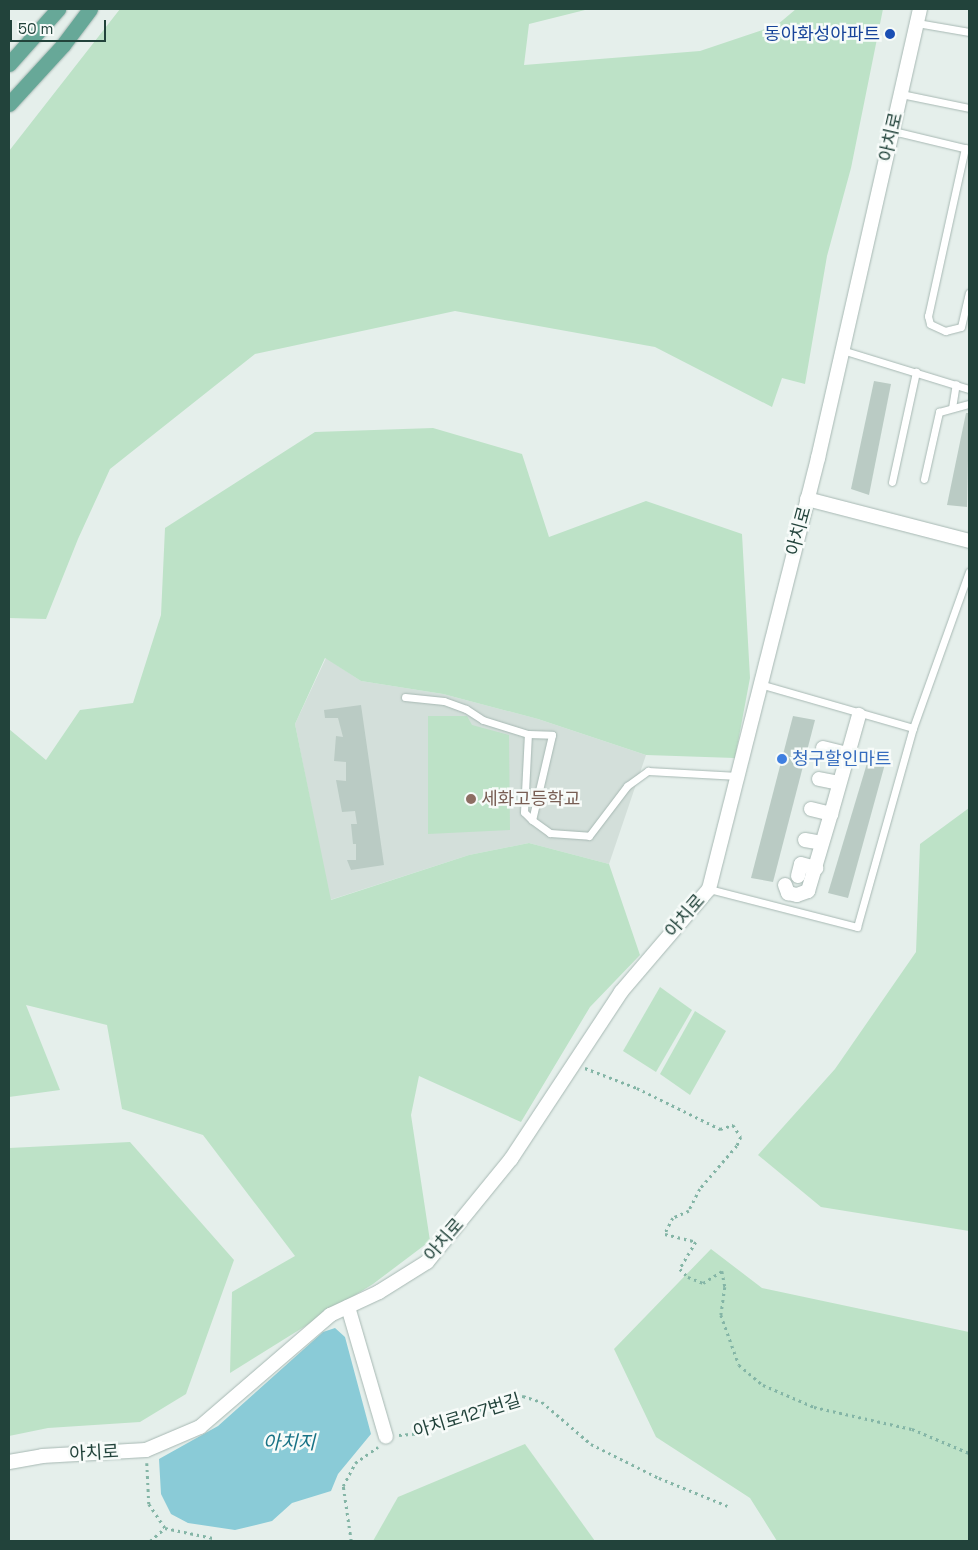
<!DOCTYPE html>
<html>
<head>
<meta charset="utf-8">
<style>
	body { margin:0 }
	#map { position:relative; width:978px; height:1550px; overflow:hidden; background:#e5efeb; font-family:"Space Grotesk","Noto Sans KR",sans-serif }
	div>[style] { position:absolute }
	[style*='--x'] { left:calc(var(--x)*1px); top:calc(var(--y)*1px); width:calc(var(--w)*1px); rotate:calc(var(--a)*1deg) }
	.built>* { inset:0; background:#d3dfda }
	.green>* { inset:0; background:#bde2c7 }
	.water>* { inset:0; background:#8acbd7 }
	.building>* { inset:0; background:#bacbc4 }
	.path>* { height:2.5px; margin-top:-1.25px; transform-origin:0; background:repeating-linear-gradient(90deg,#84b5a6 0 2.5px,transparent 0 6.5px) }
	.roads { filter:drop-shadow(0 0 1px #a7b8b3) drop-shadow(0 0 1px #a7b8b3) }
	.lane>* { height:7px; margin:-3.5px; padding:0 3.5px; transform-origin:3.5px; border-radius:3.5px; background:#fff }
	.street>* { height:14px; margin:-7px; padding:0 7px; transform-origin:7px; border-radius:7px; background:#fff }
	.primary>* { height:15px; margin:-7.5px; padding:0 7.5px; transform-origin:7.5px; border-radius:7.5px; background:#67a898 }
	.dots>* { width:14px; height:14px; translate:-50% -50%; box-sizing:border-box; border:2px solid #f7fbf9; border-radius:50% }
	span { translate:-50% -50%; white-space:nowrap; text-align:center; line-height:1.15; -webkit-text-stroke:5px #f7fbf9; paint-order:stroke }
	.transit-label { font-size:18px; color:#164399 }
	.right { translate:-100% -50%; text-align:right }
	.street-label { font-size:18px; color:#22433b }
	.shop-label { font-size:18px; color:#366cbe }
	.left { translate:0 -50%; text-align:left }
	.education-label { font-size:18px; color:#785e54 }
	.water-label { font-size:19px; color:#177285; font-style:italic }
	.frame { position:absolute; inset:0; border:10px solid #22433b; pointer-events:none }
	.scale { position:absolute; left:10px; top:20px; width:96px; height:22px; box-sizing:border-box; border:2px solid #22433b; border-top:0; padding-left:6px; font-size:15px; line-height:18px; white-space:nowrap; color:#22433b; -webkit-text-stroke:4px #f7fbf9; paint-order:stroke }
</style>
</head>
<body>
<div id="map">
	<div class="built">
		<i style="clip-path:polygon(326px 658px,361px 681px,443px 694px,538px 719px,646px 755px,609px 864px,529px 843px,469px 855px,330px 900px,295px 724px)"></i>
	</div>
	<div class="green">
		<i style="clip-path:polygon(120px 9px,589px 9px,529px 24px,524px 65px,700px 51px,777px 25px,796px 9px,883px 9px,851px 168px,827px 256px,805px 384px,782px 378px,772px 407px,655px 347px,455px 311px,255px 354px,110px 469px,78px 539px,46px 619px,9px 618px,9px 151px)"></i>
		<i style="clip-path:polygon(433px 428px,522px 454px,549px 537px,646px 501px,742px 534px,750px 678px,735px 758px,646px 755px,538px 719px,443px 694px,361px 681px,325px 658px,295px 724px,331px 900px,469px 855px,529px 843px,609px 864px,640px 955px,590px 1007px,521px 1122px,419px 1076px,411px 1115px,430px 1241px,373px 1284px,230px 1373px,232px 1292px,295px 1256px,203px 1135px,122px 1109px,107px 1025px,26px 1005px,60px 1090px,9px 1097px,9px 729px,46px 760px,80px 710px,133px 703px,161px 615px,165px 528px,315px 432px)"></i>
		<i style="clip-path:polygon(428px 716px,467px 716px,472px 725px,509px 735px,510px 830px,428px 834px)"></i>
		<i style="clip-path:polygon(969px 808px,969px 1231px,821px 1207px,758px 1155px,835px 1069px,916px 952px,920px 844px)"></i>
		<i style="clip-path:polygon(660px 987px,692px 1010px,656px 1072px,623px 1051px)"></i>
		<i style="clip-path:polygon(695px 1011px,726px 1031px,690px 1095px,660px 1074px)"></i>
		<i style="clip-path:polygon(130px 1142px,234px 1260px,186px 1394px,140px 1422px,48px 1428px,9px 1436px,9px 1148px)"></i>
		<i style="clip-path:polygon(711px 1249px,762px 1288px,969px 1332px,969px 1541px,777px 1541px,750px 1498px,656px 1437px,614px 1349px)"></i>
		<i style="clip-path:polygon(525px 1444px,595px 1541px,373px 1541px,398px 1497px)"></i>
	</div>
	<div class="water">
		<i style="clip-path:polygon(335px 1328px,345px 1337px,371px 1434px,338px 1474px,331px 1491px,292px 1503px,272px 1521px,235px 1530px,188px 1523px,171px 1514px,161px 1494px,159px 1459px,218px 1426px,323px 1332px)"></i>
	</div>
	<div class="building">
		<i style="clip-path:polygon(874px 381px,891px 384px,869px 495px,851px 489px)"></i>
		<i style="clip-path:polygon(966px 413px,969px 413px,967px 507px,947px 505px)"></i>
		<i style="clip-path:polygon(361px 705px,384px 865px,351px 870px,347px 860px,356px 860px,356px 844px,353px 844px,351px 824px,357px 824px,355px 811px,342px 812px,336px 780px,346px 781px,346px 762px,334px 761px,336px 736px,343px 737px,338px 718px,325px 718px,324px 710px)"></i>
		<i style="clip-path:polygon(793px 716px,815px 720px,773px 882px,751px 878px)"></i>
		<i style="clip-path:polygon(871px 750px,888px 753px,848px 898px,828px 893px)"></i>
	</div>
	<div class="path">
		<i style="--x:585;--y:1068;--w:56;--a:21"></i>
		<i style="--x:637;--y:1088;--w:93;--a:26.3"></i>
		<i style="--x:720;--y:1129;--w:14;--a:-17"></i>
		<i style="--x:733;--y:1125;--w:14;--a:56"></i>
		<i style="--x:741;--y:1137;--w:10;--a:114"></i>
		<i style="--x:737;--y:1146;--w:57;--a:130.7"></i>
		<i style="--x:700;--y:1189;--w:25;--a:117"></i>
		<i style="--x:689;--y:1211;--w:17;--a:156"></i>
		<i style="--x:673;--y:1218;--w:18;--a:117"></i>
		<i style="--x:665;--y:1234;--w:32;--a:14"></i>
		<i style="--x:696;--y:1242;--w:31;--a:121"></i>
		<i style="--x:680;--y:1269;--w:11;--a:45"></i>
		<i style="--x:688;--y:1277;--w:16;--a:22"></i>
		<i style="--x:703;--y:1283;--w:22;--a:-32"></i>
		<i style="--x:722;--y:1271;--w:16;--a:79"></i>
		<i style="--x:725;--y:1287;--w:28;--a:98"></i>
		<i style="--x:721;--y:1315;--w:53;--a:70.2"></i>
		<i style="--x:739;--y:1365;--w:31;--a:40"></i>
		<i style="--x:763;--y:1385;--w:56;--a:23.3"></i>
		<i style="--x:814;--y:1407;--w:100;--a:12.7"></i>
		<i style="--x:912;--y:1429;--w:62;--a:22.8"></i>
		<i style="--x:399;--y:1435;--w:23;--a:-5"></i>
		<i style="--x:422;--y:1433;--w:42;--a:-24.1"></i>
		<i style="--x:460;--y:1416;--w:66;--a:-17.6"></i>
		<i style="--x:523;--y:1396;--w:20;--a:18"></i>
		<i style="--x:542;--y:1402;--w:65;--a:40.6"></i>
		<i style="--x:591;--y:1444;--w:76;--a:26.6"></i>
		<i style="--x:659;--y:1478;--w:74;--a:22.1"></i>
		<i style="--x:147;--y:1463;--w:41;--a:87.2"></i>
		<i style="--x:149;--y:1504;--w:29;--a:56"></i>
		<i style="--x:165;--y:1528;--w:49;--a:11.8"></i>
		<i style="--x:150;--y:1541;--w:20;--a:-41"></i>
		<i style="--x:351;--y:1541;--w:56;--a:-98.3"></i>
		<i style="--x:343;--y:1486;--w:26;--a:-62"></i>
		<i style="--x:355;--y:1463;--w:28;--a:-35"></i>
	</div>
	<div class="roads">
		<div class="lane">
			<i style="--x:917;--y:23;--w:53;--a:9.8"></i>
			<i style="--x:901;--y:94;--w:69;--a:11.6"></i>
			<i style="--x:893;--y:131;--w:77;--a:13.5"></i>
			<i style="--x:965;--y:148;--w:172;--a:102.4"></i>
			<i style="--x:928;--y:316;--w:8;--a:76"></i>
			<i style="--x:930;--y:324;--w:17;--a:25"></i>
			<i style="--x:945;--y:331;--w:16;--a:-14"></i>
			<i style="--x:961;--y:327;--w:35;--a:-77"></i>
			<i style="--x:842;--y:350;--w:133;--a:17.1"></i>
			<i style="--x:952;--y:408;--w:24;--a:-81"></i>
			<i style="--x:924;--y:479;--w:69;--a:-77.4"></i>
			<i style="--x:939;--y:412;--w:31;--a:-15"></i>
			<i style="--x:892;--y:482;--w:113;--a:-77.7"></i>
			<i style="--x:760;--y:684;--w:159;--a:16"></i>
			<i style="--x:913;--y:728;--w:166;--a:-70.3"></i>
			<i style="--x:405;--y:697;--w:39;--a:6"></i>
			<i style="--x:444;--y:701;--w:23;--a:20"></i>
			<i style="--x:466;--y:709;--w:20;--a:33"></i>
			<i style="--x:483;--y:720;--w:47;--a:17.3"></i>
			<i style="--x:532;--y:820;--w:11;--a:-135"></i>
			<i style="--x:524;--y:812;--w:78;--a:-87.1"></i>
			<i style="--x:528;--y:734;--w:24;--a:2"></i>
			<i style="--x:552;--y:735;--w:87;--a:103.2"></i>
			<i style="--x:532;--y:820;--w:22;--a:36"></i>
			<i style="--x:550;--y:833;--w:39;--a:4"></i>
			<i style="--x:589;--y:836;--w:63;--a:-52.8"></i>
			<i style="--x:627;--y:786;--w:26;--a:-36"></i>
			<i style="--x:648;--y:771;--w:90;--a:3.2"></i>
			<i style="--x:709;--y:889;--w:153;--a:14.4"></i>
			<i style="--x:857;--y:927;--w:207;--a:-74.3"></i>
		</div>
		<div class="street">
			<i style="--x:807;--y:499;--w:167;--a:14.5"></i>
			<i style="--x:823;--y:748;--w:25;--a:14"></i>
			<i style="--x:819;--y:779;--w:20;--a:11"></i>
			<i style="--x:811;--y:809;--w:21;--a:14"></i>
			<i style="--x:831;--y:814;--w:103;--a:-74.2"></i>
			<i style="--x:805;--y:840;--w:17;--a:10"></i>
			<i style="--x:798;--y:876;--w:12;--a:-76"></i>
			<i style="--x:801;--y:864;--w:16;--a:15"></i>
			<i style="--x:785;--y:885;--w:9;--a:69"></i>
			<i style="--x:788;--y:893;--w:9;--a:13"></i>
			<i style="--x:797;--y:895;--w:12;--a:-20"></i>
			<i style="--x:808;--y:891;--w:80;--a:-73.4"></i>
			<i style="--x:348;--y:1307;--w:135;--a:73.7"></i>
			<i style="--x:9;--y:1462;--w:34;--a:-10"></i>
			<i style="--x:42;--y:1456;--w:104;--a:-3.3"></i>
			<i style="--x:146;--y:1450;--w:59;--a:-23.1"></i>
			<i style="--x:200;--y:1427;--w:172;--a:-40.7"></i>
			<i style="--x:330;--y:1315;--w:54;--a:-25.1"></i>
			<i style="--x:379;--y:1292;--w:57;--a:-32"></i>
			<i style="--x:427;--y:1262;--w:133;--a:-50.8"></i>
			<i style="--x:511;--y:1159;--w:200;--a:-56.6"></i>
			<i style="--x:621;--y:992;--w:135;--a:-49.5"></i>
			<i style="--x:709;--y:889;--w:445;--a:-75.8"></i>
			<i style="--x:818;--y:458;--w:460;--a:-77.2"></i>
		</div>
		<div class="primary">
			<i style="--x:9;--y:64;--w:74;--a:-48.3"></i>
			<i style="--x:9;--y:104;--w:80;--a:-47.5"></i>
			<i style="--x:63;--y:45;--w:45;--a:-53.1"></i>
		</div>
	</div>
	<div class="dots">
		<i style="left:890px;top:34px;background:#1a4fb4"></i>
		<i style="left:782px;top:759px;background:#3f7fe0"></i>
		<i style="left:471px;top:799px;background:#8d6e63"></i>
	</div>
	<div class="transit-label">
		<span class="right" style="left:880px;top:34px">동아화성아파트</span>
	</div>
	<div class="street-label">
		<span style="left:891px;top:137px;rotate:-77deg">아치로</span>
		<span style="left:799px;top:531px;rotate:-75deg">아치로</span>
		<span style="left:685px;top:916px;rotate:-49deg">아치로</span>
		<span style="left:444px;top:1240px;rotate:-49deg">아치로</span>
		<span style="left:467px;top:1416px;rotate:-17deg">아치로127번길</span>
		<span style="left:94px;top:1453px;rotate:-3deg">아치로</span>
	</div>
	<div class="shop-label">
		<span class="left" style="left:792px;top:759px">청구할인마트</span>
	</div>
	<div class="education-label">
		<span class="left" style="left:481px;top:799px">세화고등학교</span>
	</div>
	<div class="water-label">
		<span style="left:289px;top:1443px">아치지</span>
	</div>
	<div class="frame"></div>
	<div class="scale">50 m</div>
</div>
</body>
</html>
